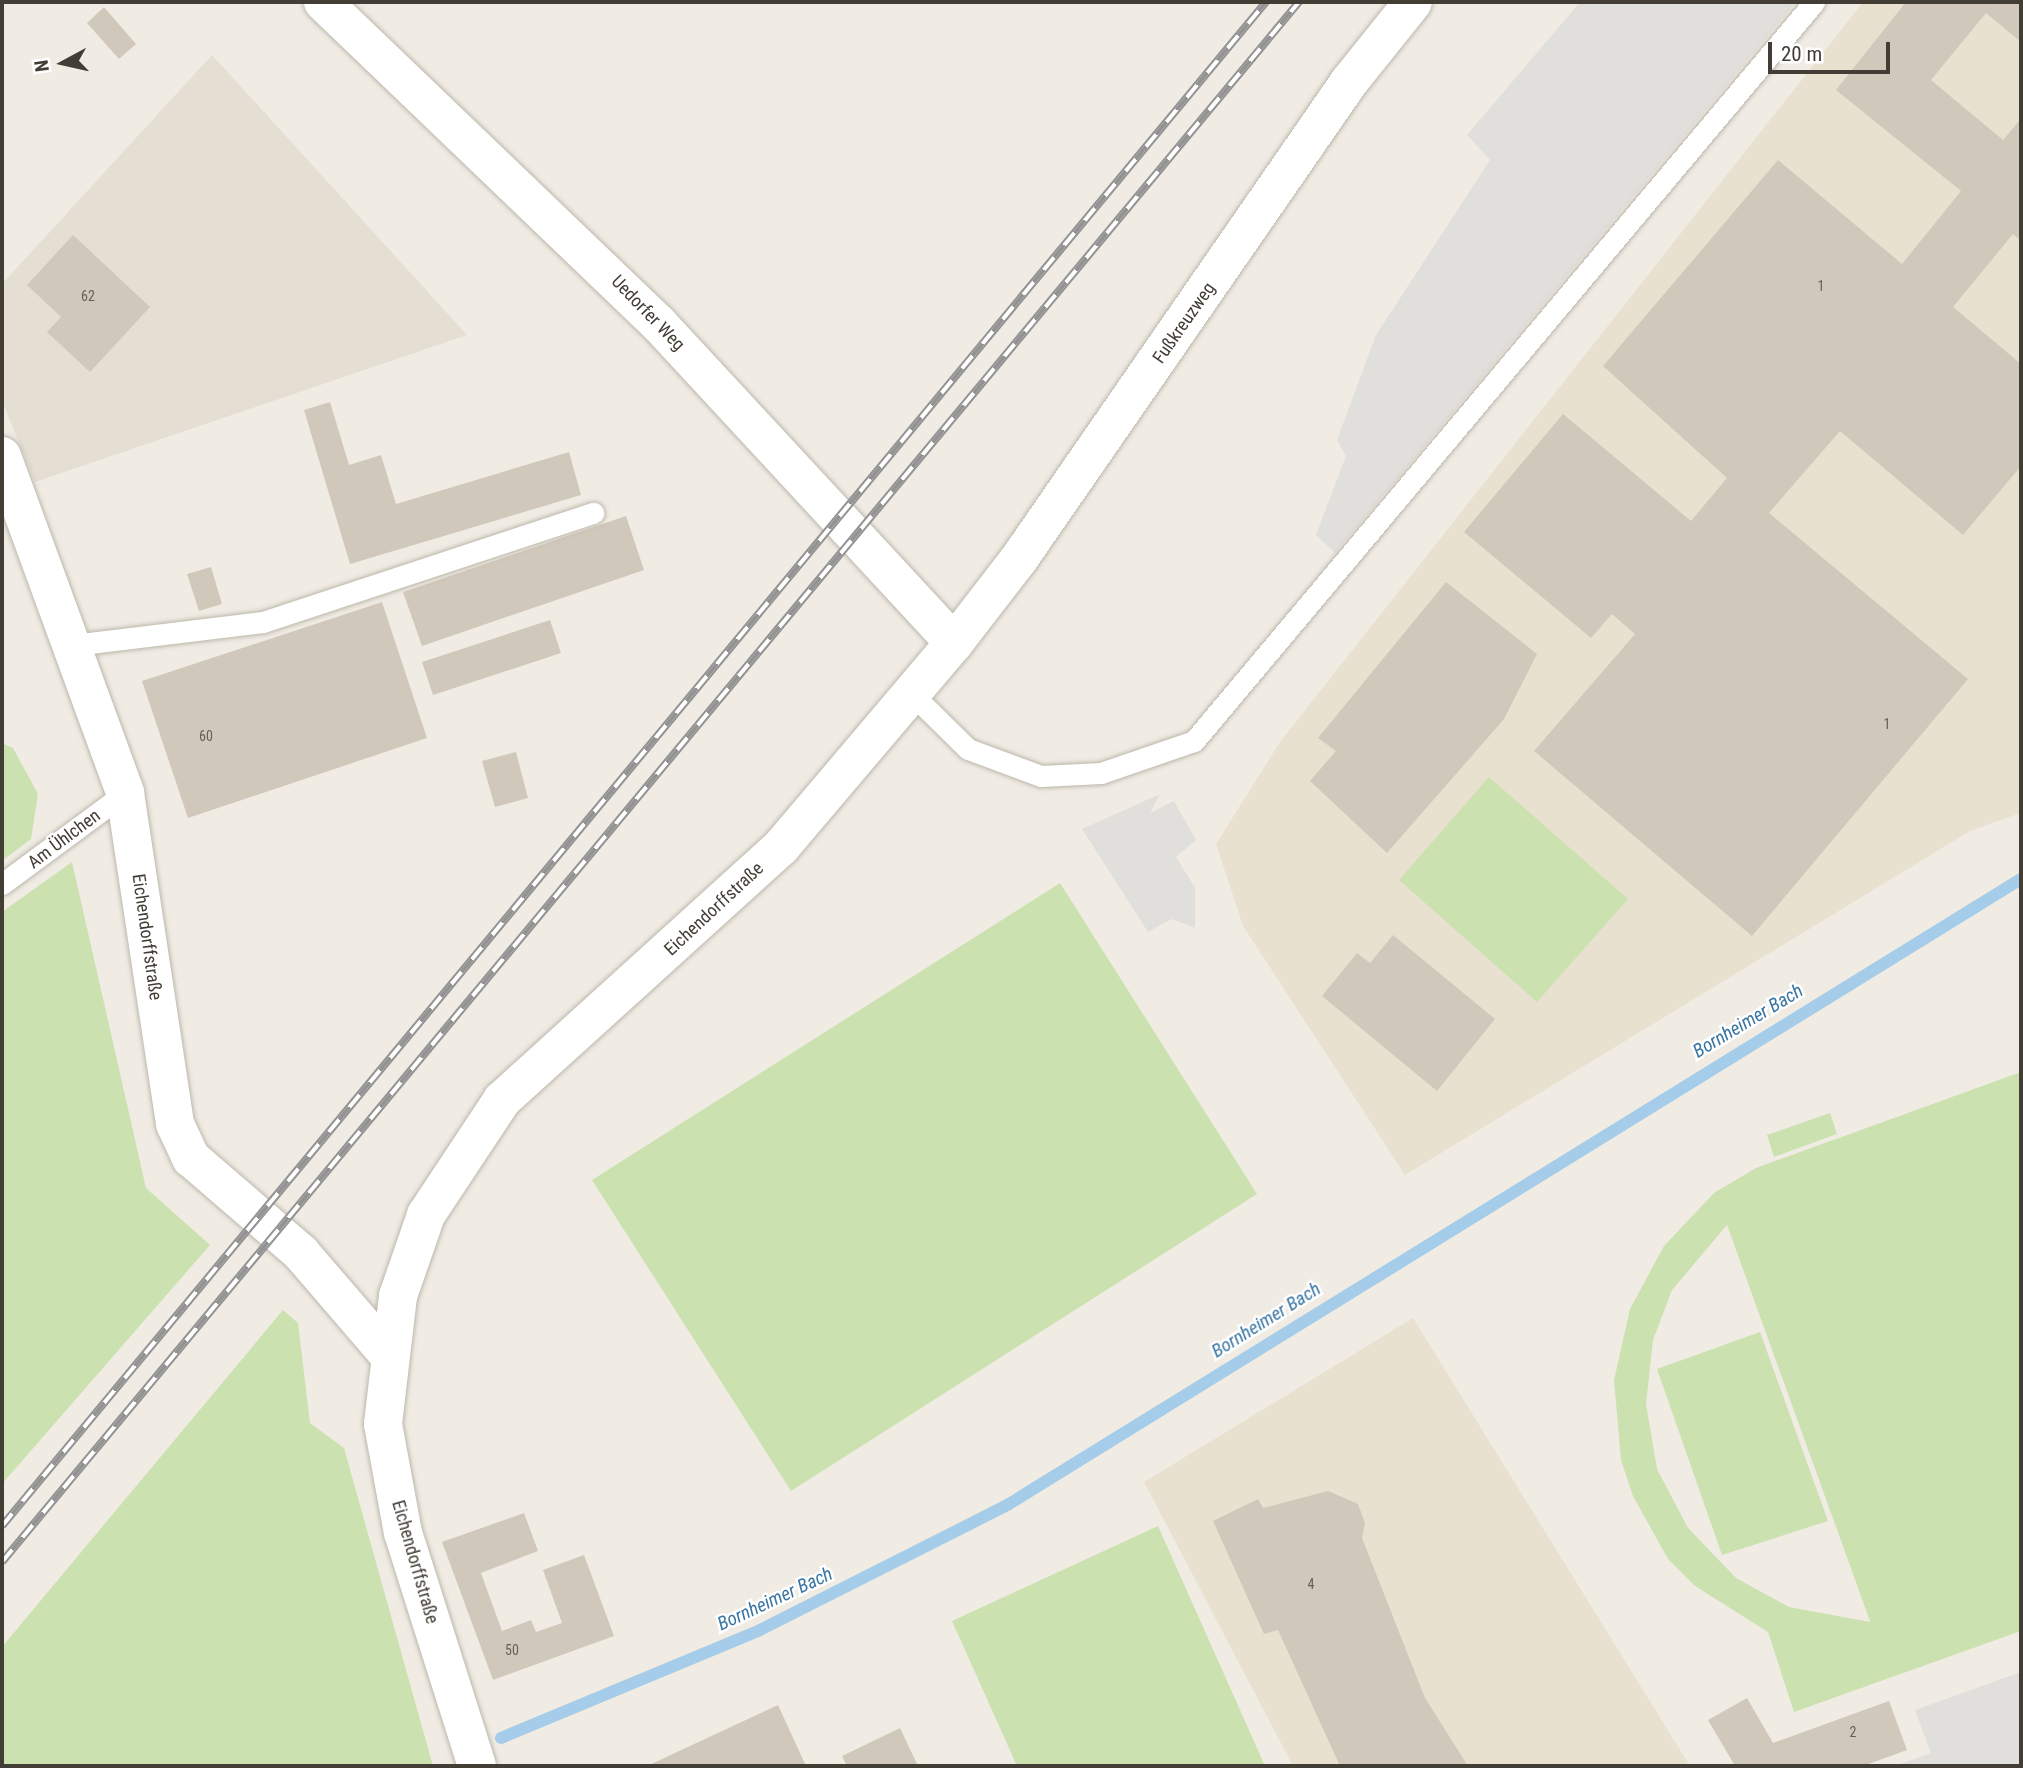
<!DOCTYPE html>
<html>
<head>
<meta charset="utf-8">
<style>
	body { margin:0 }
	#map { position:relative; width:2023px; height:1768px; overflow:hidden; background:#f0ece4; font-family:"Roboto Condensed",sans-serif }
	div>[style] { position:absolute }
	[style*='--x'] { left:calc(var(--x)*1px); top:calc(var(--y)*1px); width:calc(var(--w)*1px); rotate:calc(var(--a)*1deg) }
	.residential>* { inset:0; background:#e4ded3 }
	.education>* { inset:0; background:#e8e1cf }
	.green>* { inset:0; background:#cbe1b0 }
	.parking>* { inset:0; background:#e1dfdc }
	.stream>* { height:12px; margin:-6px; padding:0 6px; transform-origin:6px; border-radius:6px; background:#a5cce8 }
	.building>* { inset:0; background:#d0c8bb }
	.roads { filter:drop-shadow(0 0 2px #bdb7ab) drop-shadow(0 0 2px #bdb7ab) }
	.service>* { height:21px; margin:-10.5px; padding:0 10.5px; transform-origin:10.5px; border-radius:10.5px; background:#fff }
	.minor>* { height:38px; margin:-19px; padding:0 19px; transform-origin:19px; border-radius:19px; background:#fff }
	.tertiary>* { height:38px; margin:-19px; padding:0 19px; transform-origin:19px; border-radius:19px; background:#fff }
	.rail>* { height:8px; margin-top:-4px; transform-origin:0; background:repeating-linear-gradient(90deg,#fff 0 16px,#939393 0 32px); box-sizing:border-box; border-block:2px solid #939393 }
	span { translate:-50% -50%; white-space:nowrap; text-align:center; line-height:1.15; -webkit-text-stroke:5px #fff; paint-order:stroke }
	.number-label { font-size:14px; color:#666056 }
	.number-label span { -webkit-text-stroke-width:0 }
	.street-label { font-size:18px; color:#423d35 }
	.water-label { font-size:19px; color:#3975a2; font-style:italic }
	.frame { position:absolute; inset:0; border:4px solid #423d35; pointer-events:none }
	.north { position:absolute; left:28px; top:28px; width:70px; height:70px; -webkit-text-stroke:5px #fff; paint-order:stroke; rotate:262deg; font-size:19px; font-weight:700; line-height:28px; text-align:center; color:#423d35 }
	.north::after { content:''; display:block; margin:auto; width:24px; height:32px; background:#423d35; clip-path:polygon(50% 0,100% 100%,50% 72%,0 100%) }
	.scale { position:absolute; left:1768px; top:42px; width:122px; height:32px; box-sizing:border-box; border:4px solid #423d35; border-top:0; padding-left:9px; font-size:21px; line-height:24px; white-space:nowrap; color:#423d35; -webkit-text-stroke:5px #fff; paint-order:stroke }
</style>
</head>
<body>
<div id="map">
	<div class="residential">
		<i style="clip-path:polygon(212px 55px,467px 335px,35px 482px,2px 401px,2px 284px)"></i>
	</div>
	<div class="education">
		<i style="clip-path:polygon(1863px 2px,2021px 2px,2021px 813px,1970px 831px,1405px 1175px,1243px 926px,1216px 844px,1280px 742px)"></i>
		<i style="clip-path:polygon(1413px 1318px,1690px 1766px,1293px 1766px,1144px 1482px)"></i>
	</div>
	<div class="green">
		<i style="clip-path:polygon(2px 743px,13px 748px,38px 794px,31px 839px,2px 861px)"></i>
		<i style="clip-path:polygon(1489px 777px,1628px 899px,1537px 1002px,1399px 880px)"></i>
		<i style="clip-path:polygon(72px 862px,146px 1188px,210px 1245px,2px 1484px,2px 912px)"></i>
		<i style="clip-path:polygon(1060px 883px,1257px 1194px,791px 1491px,592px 1180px)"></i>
		<i style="clip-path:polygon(evenodd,2021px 1072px,2021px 1631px,1794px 1712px,1768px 1632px,1695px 1586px,1668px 1559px,1633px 1496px,1621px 1460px,1614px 1380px,1630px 1309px,1664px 1246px,1714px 1193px,1756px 1168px,2021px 1072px,1727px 1225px,1870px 1621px,1870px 1622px,1789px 1607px,1736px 1578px,1688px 1528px,1657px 1469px,1646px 1404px,1653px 1340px,1672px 1290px,1727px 1225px)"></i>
		<i style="clip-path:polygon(1830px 1113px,1837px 1134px,1774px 1157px,1767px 1135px)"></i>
		<i style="clip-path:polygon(283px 1310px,298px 1323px,310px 1423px,344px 1448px,433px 1766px,2px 1766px,2px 1647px)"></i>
		<i style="clip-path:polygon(1760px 1332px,1828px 1521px,1722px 1555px,1657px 1369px)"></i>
		<i style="clip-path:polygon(1158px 1526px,1265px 1766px,1017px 1766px,952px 1621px)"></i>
	</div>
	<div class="parking">
		<i style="clip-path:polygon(1580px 2px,1796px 2px,1335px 553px,1316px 535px,1346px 456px,1337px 440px,1376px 335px,1490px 160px,1467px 135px)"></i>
		<i style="clip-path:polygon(1160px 794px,1150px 813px,1174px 801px,1196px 840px,1176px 857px,1195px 888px,1195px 928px,1172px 919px,1148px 932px,1082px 829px)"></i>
		<i style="clip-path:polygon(2021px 1672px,2021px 1766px,1895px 1766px,1931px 1753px,1915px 1710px)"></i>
	</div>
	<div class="stream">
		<i style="--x:501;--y:1738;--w:281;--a:-22.6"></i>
		<i style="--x:760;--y:1630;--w:279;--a:-26.8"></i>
		<i style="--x:1009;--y:1504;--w:1189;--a:-31.7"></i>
	</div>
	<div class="building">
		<i style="clip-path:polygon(1906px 2px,2021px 2px,2021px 42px,1986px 13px,1931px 80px,2003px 140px,2021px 119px,2021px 241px,2013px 234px,1953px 307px,2021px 364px,2021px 466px,1963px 535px,1840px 431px,1769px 513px,1968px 679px,1752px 936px,1534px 751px,1635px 634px,1612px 614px,1591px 638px,1464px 532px,1563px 414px,1691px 521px,1727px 478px,1603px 366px,1778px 160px,1902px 264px,1961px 191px,1836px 90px)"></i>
		<i style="clip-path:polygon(104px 7px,136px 44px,119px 59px,87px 23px)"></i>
		<i style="clip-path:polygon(73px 235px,150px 307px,90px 372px,47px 332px,61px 317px,27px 285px)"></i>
		<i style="clip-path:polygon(330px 402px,349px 465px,381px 455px,396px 504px,569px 452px,581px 495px,350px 564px,304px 410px)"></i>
		<i style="clip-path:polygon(626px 516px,644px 570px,422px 646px,403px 592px)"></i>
		<i style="clip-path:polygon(211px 567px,222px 604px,199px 611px,187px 574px)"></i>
		<i style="clip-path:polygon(1446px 582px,1537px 654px,1504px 719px,1387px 853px,1310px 781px,1336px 751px,1318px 738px)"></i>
		<i style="clip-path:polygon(382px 602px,427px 738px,188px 818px,142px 681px)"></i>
		<i style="clip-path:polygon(550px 620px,561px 653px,433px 695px,422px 662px)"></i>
		<i style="clip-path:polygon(516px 752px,528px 798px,495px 807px,482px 761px)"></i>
		<i style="clip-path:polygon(1393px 935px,1495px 1019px,1437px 1091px,1322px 996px,1357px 953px,1370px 963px)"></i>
		<i style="clip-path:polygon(1328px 1491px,1358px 1504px,1365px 1523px,1362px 1538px,1425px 1698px,1468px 1766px,1340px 1766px,1278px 1630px,1264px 1634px,1213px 1521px,1258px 1499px,1263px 1508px)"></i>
		<i style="clip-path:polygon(524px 1513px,538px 1551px,481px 1573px,502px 1631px,531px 1620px,536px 1632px,562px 1623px,543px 1570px,584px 1555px,614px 1636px,493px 1680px,442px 1542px)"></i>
		<i style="clip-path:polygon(1747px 1698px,1773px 1743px,1889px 1701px,1907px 1750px,1863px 1766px,1735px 1766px,1708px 1720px)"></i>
		<i style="clip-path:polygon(778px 1705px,806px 1766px,647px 1766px)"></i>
		<i style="clip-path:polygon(900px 1728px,918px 1766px,847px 1766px,842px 1756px)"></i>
	</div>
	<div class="roads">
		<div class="service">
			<i style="--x:73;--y:645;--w:191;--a:-6.9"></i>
			<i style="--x:263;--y:622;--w:348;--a:-18.3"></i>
			<i style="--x:912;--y:694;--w:78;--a:44.5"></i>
			<i style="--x:968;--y:749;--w:78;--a:20.3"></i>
			<i style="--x:1041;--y:776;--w:60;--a:-2.9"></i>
			<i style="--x:1101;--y:773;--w:98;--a:-19"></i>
			<i style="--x:1194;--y:741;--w:965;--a:-50"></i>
			<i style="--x:2;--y:884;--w:153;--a:-36.5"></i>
		</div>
		<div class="minor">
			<i style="--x:2;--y:456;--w:359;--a:69.9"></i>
			<i style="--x:125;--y:793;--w:335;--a:81.4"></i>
			<i style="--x:175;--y:1124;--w:38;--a:65"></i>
			<i style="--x:191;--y:1158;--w:145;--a:40.8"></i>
			<i style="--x:301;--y:1253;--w:133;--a:49.3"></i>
		</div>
		<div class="tertiary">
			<i style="--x:323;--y:2;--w:464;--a:43.8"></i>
			<i style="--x:658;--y:323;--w:436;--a:47.2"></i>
			<i style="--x:477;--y:1766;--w:244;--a:-107.6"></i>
			<i style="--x:403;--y:1533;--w:111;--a:-100.4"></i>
			<i style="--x:383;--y:1424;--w:129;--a:-83.3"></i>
			<i style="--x:398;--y:1296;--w:86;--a:-70.9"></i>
			<i style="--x:426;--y:1215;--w:138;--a:-56.5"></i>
			<i style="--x:502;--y:1100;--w:377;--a:-42.2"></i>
			<i style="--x:781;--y:847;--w:267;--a:-49.7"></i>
			<i style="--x:954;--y:643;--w:106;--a:-52.3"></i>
			<i style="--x:1019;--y:559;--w:580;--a:-55.32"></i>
			<i style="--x:1349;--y:82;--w:102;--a:-51.3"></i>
		</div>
	</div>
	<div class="rail">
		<i style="--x:2;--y:1526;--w:1980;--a:-50.33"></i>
		<i style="--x:2;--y:1562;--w:2029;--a:-50.26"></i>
	</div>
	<div class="number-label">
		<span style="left:1821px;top:286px">1</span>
		<span style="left:88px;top:296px">62</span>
		<span style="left:1887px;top:724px">1</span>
		<span style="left:206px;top:736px">60</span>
		<span style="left:1311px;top:1584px">4</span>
		<span style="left:512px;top:1650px">50</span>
		<span style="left:1853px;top:1732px">2</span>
	</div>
	<div class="street-label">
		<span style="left:648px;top:313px;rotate:46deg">Uedorfer Weg</span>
		<span style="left:1184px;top:323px;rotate:-55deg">Fußkreuzweg</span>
		<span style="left:64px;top:839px;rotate:-37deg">Am Ühlchen</span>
		<span style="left:714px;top:909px;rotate:-43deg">Eichendorffstraße</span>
		<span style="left:147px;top:937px;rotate:82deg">Eichendorffstraße</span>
		<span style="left:415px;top:1562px;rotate:74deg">Eichendorffstraße</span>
	</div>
	<div class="water-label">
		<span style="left:1748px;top:1021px;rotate:-31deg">Bornheimer Bach</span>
		<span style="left:1266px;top:1320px;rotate:-32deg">Bornheimer Bach</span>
		<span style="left:775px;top:1599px;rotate:-25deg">Bornheimer Bach</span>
	</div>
	<div class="frame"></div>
	<div class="north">N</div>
	<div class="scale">20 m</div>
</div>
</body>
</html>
